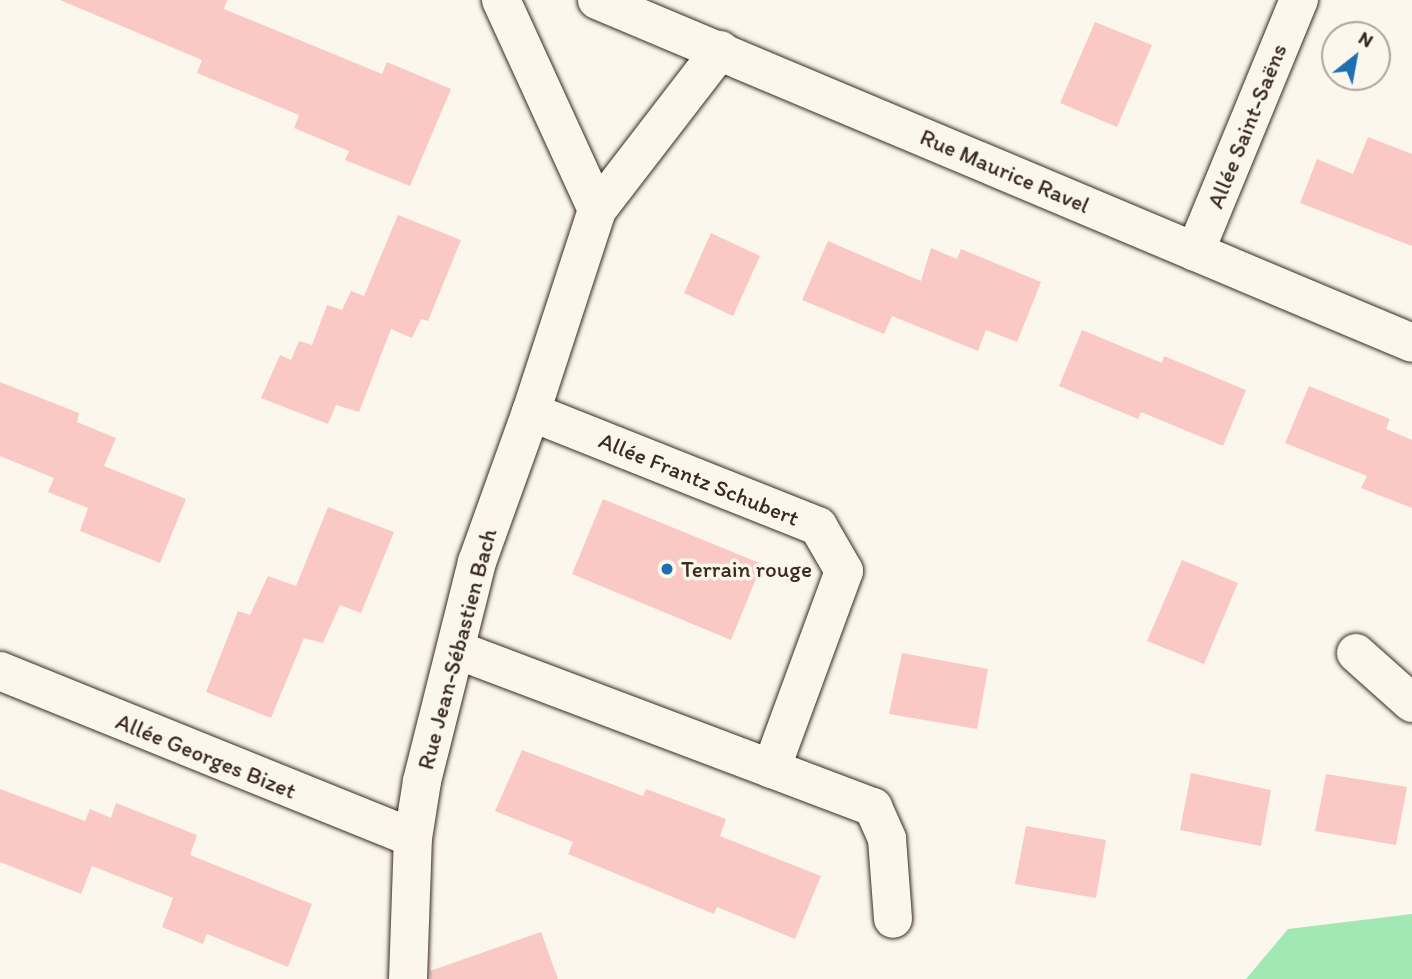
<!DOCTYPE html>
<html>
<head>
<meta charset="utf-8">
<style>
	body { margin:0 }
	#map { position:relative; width:1412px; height:979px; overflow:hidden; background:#fbf7ec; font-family:Itim,sans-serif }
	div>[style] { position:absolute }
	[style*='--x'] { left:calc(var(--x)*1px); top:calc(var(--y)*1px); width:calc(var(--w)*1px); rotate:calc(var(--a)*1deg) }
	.green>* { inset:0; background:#a2e8b5 }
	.building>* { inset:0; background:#fac9c5 }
	.roads { filter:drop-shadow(0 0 2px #3b2a1e) drop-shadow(0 0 2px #3b2a1e) }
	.minor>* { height:38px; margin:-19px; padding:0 19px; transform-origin:19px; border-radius:19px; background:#fbf7ec }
	.dots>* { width:19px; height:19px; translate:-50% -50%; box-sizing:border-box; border:4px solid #fbf7ec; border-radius:50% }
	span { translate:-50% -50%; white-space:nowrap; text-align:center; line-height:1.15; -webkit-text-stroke:7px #fbf7ec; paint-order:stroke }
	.street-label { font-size:23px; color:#3b2a1e }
	.poi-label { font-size:23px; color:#3b2a1e }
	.left { translate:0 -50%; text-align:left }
	.north { position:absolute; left:1321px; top:21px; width:70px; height:70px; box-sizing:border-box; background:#fbf7ec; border:2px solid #aea59a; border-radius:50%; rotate:31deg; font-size:19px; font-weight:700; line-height:28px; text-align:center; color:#3b2a1e }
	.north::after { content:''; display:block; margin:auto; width:24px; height:32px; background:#1f6fb2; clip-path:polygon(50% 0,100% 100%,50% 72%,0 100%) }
</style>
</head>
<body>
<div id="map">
	<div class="green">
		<i style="clip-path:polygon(1412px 914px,1412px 979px,1246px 979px,1288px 929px)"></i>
	</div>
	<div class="building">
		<i style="clip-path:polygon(60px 0,227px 0,224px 9px,382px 74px,387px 62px,451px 89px,410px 186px,345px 160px,349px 151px,294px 128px,299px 115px,197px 73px,202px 60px)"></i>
		<i style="clip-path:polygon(1095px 22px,1152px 45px,1117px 127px,1060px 103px)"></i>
		<i style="clip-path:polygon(1368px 137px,1412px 154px,1412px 246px,1300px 203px,1317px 159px,1353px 174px)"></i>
		<i style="clip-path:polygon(398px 215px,461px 240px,428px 321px,421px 319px,412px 338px,391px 329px,359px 412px,336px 405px,328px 424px,261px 398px,280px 355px,291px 360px,299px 341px,312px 345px,327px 305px,342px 310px,351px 291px,364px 296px)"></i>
		<i style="clip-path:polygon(711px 233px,760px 256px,733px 316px,684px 293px)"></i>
		<i style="clip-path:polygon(828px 241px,921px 281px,931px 248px,957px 259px,961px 249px,1041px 282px,1017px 342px,986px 330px,978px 351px,892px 316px,884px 334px,802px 300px)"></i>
		<i style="clip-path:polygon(1082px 330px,1162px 363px,1164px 356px,1246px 390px,1223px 446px,1141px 412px,1138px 419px,1059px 386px)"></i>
		<i style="clip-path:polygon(0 382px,79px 413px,77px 422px,116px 438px,104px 466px,186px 499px,160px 563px,80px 531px,88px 508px,48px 492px,54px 478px,0 456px)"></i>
		<i style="clip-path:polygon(1309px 386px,1390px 419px,1386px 429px,1412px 440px,1412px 508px,1361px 488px,1367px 476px,1285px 443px)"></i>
		<i style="clip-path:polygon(603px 499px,762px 564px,731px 640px,572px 574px)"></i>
		<i style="clip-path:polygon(328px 507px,394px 532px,361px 613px,340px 605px,323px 643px,304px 638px,271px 718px,206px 692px,238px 611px,250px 615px,268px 576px,296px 586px)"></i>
		<i style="clip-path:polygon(1182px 560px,1238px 583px,1204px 664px,1147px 641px)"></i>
		<i style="clip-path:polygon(902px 653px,988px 669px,977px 729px,889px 714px)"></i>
		<i style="clip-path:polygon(522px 750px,643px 796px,646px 789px,726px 819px,720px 836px,821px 876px,795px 939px,717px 907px,714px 914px,568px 854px,573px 842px,495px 811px)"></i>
		<i style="clip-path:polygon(1191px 773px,1271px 790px,1261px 846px,1180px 830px)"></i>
		<i style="clip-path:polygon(1326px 774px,1407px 787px,1396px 845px,1315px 831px)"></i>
		<i style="clip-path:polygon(0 789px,85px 821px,90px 809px,111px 818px,116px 803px,197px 835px,190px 855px,312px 904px,288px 967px,207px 934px,203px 944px,162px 927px,173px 898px,92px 866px,81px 894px,0 862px)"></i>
		<i style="clip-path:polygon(1026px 826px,1106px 840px,1096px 898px,1015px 884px)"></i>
		<i style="clip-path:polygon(541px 932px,558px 979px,430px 979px,430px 971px)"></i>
	</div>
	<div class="roads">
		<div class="minor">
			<i style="--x:501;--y:0;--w:231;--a:65.4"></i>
			<i style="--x:597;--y:0;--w:884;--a:22.82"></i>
			<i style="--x:1195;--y:252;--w:273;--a:-67.6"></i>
			<i style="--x:531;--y:412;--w:309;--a:21.7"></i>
			<i style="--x:818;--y:526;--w:52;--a:60"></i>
			<i style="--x:844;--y:571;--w:211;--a:110.2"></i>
			<i style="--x:457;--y:650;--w:445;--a:20.7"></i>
			<i style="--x:873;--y:807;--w:35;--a:66"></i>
			<i style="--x:887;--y:839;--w:80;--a:85.7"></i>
			<i style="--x:1356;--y:653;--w:75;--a:41.8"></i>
			<i style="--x:0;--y:671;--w:445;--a:22"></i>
			<i style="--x:408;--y:979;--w:141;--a:-88"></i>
			<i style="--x:413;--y:838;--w:58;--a:-81"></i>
			<i style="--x:422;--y:781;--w:226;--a:-75.9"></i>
			<i style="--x:477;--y:562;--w:159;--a:-70.2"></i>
			<i style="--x:531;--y:412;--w:213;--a:-71.9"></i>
			<i style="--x:597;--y:210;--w:202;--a:-52.4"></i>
		</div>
	</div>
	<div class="dots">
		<i style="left:667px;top:569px;background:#1f6fb2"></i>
	</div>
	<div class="street-label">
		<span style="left:1247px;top:126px;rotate:-68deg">Allée Saint-Saëns</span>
		<span style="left:1005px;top:171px;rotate:23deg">Rue Maurice Ravel</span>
		<span style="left:699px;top:479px;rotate:22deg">Allée Frantz Schubert</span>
		<span style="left:457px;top:649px;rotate:-75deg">Rue Jean-Sébastien Bach</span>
		<span style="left:206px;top:756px;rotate:22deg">Allée Georges Bizet</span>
	</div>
	<div class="poi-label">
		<span class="left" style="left:681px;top:569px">Terrain rouge</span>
	</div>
	<div class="north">N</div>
</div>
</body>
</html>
